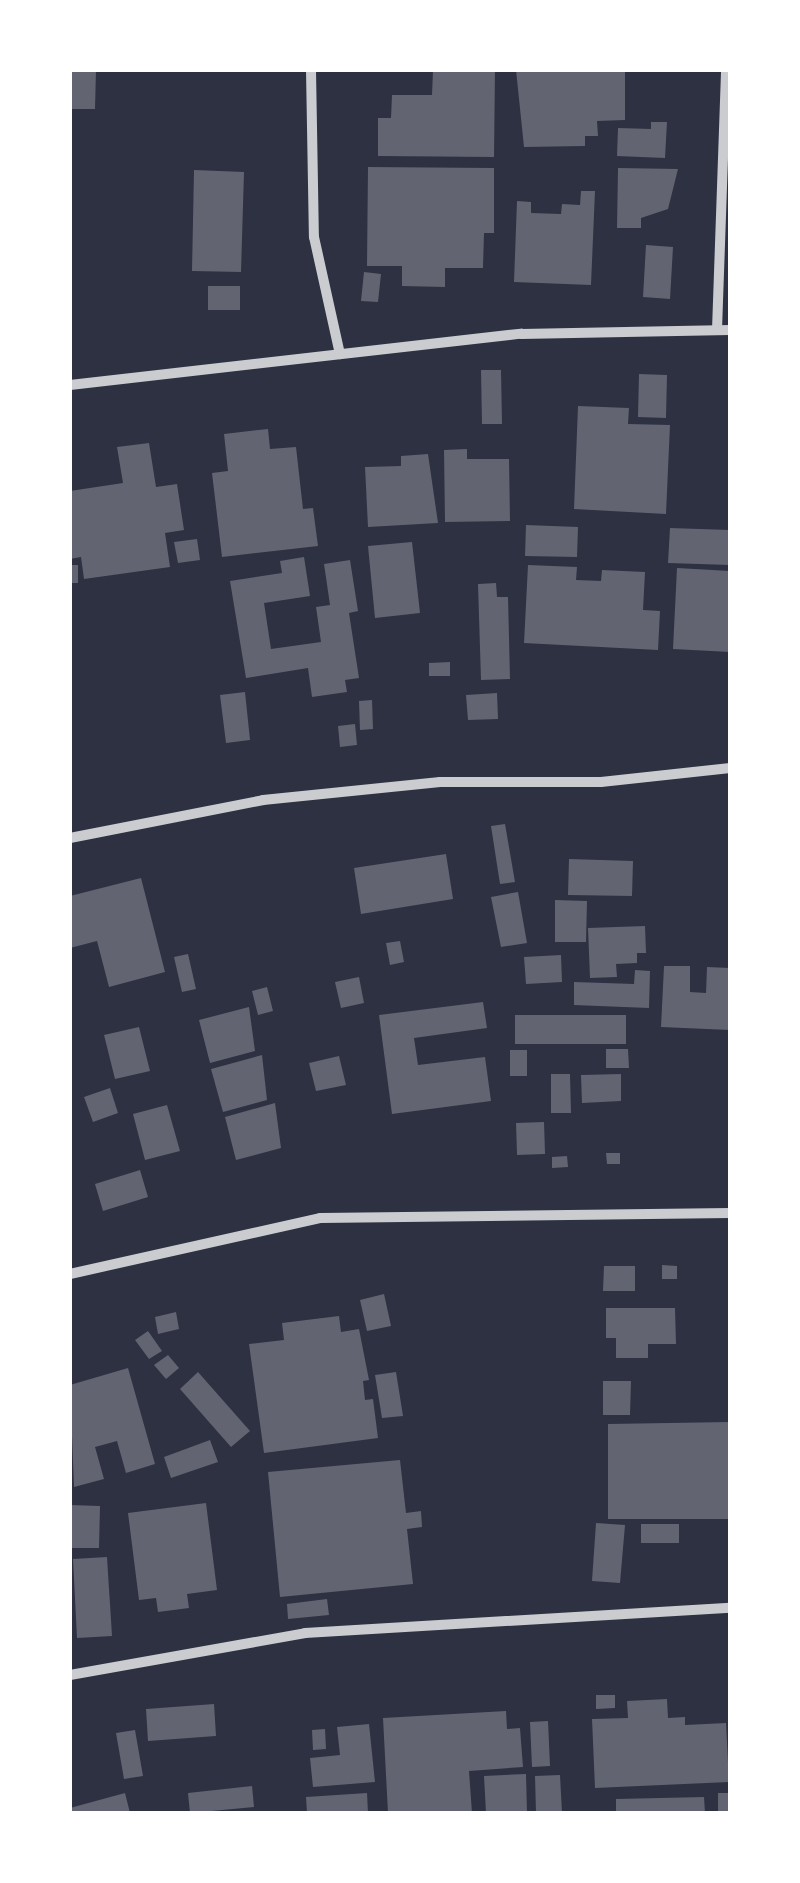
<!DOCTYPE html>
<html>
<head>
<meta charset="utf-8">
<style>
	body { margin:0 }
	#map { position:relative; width:800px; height:1883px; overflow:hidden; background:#2d3142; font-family:Quicksand,sans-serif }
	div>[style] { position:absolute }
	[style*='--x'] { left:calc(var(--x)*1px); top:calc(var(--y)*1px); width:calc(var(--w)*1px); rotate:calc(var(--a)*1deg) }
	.building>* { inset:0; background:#626471 }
	.minor>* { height:10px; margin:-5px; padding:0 5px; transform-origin:5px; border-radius:5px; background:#caccd0 }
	span { translate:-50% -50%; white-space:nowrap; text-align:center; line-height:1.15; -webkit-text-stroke:8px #fff; paint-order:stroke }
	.frame { position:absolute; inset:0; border:72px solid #fff; pointer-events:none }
</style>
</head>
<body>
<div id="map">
	<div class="building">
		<i style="clip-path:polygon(70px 70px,96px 70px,95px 109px,70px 109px)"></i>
		<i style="clip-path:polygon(433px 70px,495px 70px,494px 157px,378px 156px,378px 118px,391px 118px,392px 95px,432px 95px)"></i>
		<i style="clip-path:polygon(516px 70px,625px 70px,625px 120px,597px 121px,598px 136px,585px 136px,585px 146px,524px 147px)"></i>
		<i style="clip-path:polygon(651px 122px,667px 122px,665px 158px,617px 156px,618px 128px,651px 129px)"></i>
		<i style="clip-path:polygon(368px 167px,494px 168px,494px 233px,484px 233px,483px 268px,445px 268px,445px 287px,402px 286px,402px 266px,367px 266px)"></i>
		<i style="clip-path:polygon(618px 168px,678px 169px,668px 209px,641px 218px,641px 228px,617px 228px)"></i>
		<i style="clip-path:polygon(194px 170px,244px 172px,241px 272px,192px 271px)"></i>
		<i style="clip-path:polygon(581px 191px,595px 191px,591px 285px,514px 282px,517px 201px,531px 202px,531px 213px,561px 214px,562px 204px,580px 205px)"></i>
		<i style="clip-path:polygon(646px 245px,673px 247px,670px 299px,643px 297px)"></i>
		<i style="clip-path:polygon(364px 272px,381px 274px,378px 302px,361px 301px)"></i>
		<i style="clip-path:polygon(208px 286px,240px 286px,240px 310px,208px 310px)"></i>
		<i style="clip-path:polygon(481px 370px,501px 370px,502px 424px,482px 424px)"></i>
		<i style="clip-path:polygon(639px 374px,667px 375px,666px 418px,638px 417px)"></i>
		<i style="clip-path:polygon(578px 406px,629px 408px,628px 424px,670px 425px,666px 514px,574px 509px)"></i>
		<i style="clip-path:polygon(268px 429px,270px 449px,296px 447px,303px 509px,313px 508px,318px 546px,222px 557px,212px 473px,228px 471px,224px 434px)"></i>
		<i style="clip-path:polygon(149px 443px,156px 487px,177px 484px,184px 530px,165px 533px,170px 567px,84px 579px,81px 557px,70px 559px,70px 491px,123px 483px,117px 447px)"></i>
		<i style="clip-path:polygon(467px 449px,467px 459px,509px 459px,510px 521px,445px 522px,444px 450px)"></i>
		<i style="clip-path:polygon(428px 454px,438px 523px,368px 527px,365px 467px,401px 466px,401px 456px)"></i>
		<i style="clip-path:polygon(526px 525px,578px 527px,577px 557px,525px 556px)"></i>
		<i style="clip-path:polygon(670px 528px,730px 530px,730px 565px,668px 563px)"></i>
		<i style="clip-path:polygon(197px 539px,200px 560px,178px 563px,174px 542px)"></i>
		<i style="clip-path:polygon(412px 542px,420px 613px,375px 618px,368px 546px)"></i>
		<i style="clip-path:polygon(304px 557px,310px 596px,264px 603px,271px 649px,321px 642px,316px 607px,330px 605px,324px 564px,350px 560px,358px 611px,349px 613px,359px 678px,345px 680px,347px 692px,312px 697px,308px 668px,246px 678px,230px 581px,282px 573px,280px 561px)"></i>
		<i style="clip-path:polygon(70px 565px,78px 565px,78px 583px,70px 583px)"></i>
		<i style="clip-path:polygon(528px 565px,577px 567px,576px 580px,601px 581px,602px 570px,645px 572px,643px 610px,660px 611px,658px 650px,524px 643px)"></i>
		<i style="clip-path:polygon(677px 568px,730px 571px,730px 652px,673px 649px)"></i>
		<i style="clip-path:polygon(496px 583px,497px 597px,508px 597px,510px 679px,481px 680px,478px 584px)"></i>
		<i style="clip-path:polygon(450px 662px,450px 676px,429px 676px,429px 663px)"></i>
		<i style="clip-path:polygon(245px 692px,250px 740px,226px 743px,220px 695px)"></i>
		<i style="clip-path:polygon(497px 693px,498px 719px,468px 720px,466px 695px)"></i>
		<i style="clip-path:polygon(372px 700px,373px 729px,360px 730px,359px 701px)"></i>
		<i style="clip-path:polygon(355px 724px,357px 745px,340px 747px,338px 726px)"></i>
		<i style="clip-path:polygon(505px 824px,515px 882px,500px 884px,491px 826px)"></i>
		<i style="clip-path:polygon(446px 854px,453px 899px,361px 914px,354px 868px)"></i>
		<i style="clip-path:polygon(569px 859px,633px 861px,632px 896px,568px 895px)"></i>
		<i style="clip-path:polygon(141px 878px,165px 972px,109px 987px,97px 941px,70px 948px,70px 896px)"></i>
		<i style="clip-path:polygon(518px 892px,527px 943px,501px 947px,491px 897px)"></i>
		<i style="clip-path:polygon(555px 900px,587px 901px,586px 942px,555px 942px)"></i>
		<i style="clip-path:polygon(645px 926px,646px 953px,637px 953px,637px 963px,616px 964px,617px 977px,590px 978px,588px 928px)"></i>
		<i style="clip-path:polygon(400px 941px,404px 962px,390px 965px,386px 943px)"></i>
		<i style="clip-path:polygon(188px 954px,196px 989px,182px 992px,174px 957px)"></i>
		<i style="clip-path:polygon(561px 955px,562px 982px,526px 984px,524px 957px)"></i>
		<i style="clip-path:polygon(664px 966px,690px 966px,690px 992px,706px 993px,707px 967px,730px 968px,730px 1030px,661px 1027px)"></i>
		<i style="clip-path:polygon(635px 970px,650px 971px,649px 1008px,574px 1005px,574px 982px,634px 984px)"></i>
		<i style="clip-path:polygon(359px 977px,364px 1003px,341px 1008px,335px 982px)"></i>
		<i style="clip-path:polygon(267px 987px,273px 1011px,258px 1015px,252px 991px)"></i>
		<i style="clip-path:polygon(483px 1002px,487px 1028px,414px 1038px,418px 1065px,485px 1057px,491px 1101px,392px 1114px,379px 1015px)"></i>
		<i style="clip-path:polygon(249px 1007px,255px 1051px,210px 1063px,199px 1020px)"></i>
		<i style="clip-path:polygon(515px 1015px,626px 1015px,626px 1044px,515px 1044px)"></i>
		<i style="clip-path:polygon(139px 1027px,150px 1071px,115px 1079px,104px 1035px)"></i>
		<i style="clip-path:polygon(606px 1049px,628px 1049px,629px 1068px,606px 1068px)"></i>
		<i style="clip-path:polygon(510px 1050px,527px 1050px,527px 1076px,510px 1076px)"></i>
		<i style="clip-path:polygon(262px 1055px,267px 1100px,223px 1112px,211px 1069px)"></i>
		<i style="clip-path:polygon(339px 1056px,346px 1085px,316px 1091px,309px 1063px)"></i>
		<i style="clip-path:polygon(551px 1074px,570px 1074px,571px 1113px,551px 1113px)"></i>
		<i style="clip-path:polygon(621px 1074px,621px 1101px,582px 1103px,581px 1075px)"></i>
		<i style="clip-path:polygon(110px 1088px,118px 1113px,93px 1122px,84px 1097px)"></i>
		<i style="clip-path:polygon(275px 1103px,281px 1148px,236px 1160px,225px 1117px)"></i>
		<i style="clip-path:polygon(167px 1105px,180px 1151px,145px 1160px,133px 1114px)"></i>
		<i style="clip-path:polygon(544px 1122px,545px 1154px,517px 1155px,516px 1123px)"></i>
		<i style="clip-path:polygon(606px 1153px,620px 1153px,620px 1164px,607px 1164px)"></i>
		<i style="clip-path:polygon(567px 1156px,568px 1167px,552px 1168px,552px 1157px)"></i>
		<i style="clip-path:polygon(140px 1170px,148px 1197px,103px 1211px,95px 1184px)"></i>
		<i style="clip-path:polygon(662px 1265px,677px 1266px,677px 1279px,662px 1279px)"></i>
		<i style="clip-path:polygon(604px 1266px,635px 1266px,635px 1291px,603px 1291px)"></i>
		<i style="clip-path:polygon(384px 1294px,391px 1326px,367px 1331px,360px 1300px)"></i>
		<i style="clip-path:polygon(606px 1308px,675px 1308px,676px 1344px,648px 1344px,648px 1358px,616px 1358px,616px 1338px,606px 1338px)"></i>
		<i style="clip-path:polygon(176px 1312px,179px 1329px,158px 1334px,155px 1317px)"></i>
		<i style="clip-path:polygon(339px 1316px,341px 1332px,359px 1329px,369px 1380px,363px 1381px,365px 1400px,373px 1399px,378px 1438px,264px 1453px,249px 1344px,284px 1340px,282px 1323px)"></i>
		<i style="clip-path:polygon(148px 1331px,162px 1351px,149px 1359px,135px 1340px)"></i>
		<i style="clip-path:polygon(168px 1355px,179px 1368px,166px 1379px,154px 1365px)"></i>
		<i style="clip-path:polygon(128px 1368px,155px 1464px,126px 1473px,117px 1441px,95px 1447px,104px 1479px,74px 1487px,70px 1385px)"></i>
		<i style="clip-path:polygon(198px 1372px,250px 1431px,231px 1447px,180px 1389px)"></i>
		<i style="clip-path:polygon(396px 1372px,403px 1416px,382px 1418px,375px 1375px)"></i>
		<i style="clip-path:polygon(603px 1381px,631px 1381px,630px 1415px,603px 1415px)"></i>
		<i style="clip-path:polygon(730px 1422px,730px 1519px,608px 1519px,608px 1424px)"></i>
		<i style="clip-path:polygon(210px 1440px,218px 1462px,171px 1478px,164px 1457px)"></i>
		<i style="clip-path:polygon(400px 1460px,406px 1513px,421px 1511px,422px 1527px,407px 1529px,413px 1584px,280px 1597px,268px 1472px)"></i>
		<i style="clip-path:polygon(206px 1503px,217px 1590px,187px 1594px,189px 1608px,158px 1612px,156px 1598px,139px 1600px,128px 1513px)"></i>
		<i style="clip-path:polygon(70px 1505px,100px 1506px,99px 1548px,70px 1548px)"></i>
		<i style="clip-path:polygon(596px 1523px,625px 1525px,620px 1583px,592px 1581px)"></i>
		<i style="clip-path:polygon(641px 1524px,679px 1524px,679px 1543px,641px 1543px)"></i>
		<i style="clip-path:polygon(107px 1557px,112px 1636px,77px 1638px,73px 1559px)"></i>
		<i style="clip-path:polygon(327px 1599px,329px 1615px,288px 1619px,287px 1604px)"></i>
		<i style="clip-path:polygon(596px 1695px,615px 1695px,615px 1708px,596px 1709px)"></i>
		<i style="clip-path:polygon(667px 1699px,668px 1718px,685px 1717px,685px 1725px,726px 1723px,729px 1782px,595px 1788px,592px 1719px,628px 1718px,627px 1701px)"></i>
		<i style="clip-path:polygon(214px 1704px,216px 1736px,148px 1741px,146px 1709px)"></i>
		<i style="clip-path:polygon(506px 1711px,507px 1729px,520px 1728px,523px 1767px,469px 1771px,472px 1813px,388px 1813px,383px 1718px)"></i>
		<i style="clip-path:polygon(548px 1721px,550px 1766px,532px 1767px,530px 1722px)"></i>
		<i style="clip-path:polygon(369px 1724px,375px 1782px,313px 1787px,310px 1758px,340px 1755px,337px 1727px)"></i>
		<i style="clip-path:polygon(325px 1729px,326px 1749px,313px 1750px,312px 1730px)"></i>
		<i style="clip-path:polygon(135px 1730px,143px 1776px,124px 1779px,116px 1733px)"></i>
		<i style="clip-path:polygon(526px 1774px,527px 1813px,486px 1813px,484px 1776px)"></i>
		<i style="clip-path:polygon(560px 1775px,562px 1813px,536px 1813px,535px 1776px)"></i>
		<i style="clip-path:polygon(252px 1786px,254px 1807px,190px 1813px,188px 1793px)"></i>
		<i style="clip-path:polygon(125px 1793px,130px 1813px,70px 1813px,70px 1808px)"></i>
		<i style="clip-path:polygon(367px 1793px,368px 1813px,307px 1813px,306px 1797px)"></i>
		<i style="clip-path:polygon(718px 1793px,730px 1793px,730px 1813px,718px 1813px)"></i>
		<i style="clip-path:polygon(704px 1797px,705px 1813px,616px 1813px,616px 1799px)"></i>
	</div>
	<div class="minor">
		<i style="--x:311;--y:70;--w:167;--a:89"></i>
		<i style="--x:314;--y:237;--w:120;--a:77.5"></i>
		<i style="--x:717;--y:330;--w:260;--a:-88"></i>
		<i style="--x:70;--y:385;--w:454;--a:-6.5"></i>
		<i style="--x:521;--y:334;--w:209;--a:-1.1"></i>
		<i style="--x:70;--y:838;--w:197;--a:-11.1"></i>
		<i style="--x:263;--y:800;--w:178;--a:-5.8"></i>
		<i style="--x:440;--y:782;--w:161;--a:0"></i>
		<i style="--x:601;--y:782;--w:130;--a:-6.2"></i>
		<i style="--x:70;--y:1274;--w:256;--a:-12.6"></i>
		<i style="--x:320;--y:1218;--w:410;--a:-0.7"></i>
		<i style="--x:70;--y:1675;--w:239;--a:-10.1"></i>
		<i style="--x:305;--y:1633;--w:426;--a:-3.4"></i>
	</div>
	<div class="frame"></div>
</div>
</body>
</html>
